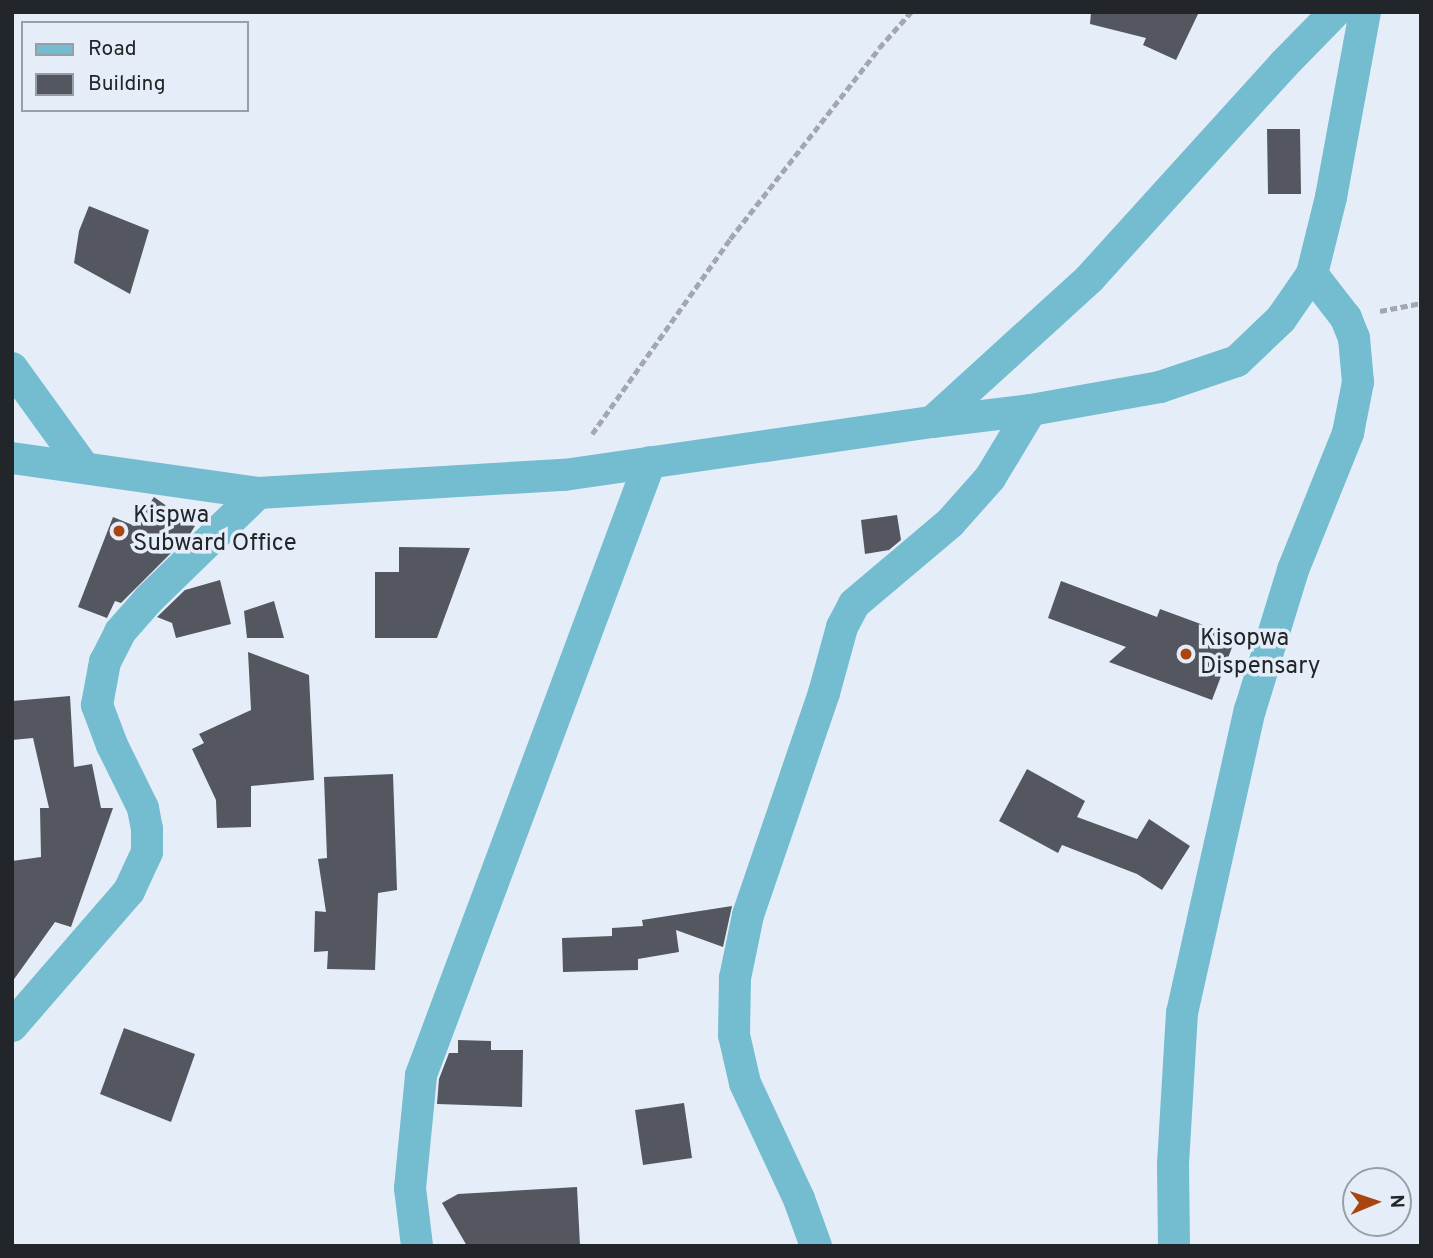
<!DOCTYPE html>
<html>
<head>
<meta charset="utf-8">
<style>
	body { margin:0 }
	#map { position:relative; width:1433px; height:1258px; overflow:hidden; background:#e5eef8; font-family:Overpass,sans-serif }
	div>[style] { position:absolute }
	[style*='--x'] { left:calc(var(--x)*1px); top:calc(var(--y)*1px); width:calc(var(--w)*1px); rotate:calc(var(--a)*1deg) }
	.building>* { inset:0; background:#545660 }
	.path>* { height:4.5px; margin-top:-2.25px; transform-origin:0; background:repeating-linear-gradient(90deg,#a1a8b0 0 7px,transparent 0 10.5px) }
	.street>* { height:32px; margin:-16px; padding:0 16px; transform-origin:16px; border-radius:16px; background:#74bcd0 }
	.dots>* { width:19px; height:19px; translate:-50% -50%; box-sizing:border-box; border:4px solid #e5eef8; border-radius:50% }
	span { translate:-50% -50%; white-space:nowrap; text-align:center; line-height:1.15; -webkit-text-stroke:7px #e5eef8; paint-order:stroke }
	.poi-label { font-size:24px; color:#222529 }
	.left { translate:0 -50%; text-align:left }
	.frame { position:absolute; inset:0; border:14px solid #222529; pointer-events:none }
	.legend { position:absolute; left:21px; top:21px; width:228px; height:91px; box-sizing:border-box; background:#e5eef8; border:2px solid #979ea5; margin:0; padding:9px 12px; list-style:none; font-size:21px; color:#222529 }
	.legend li { display:flex; align-items:center; gap:14px; height:35px }
	.legend b { width:35px; border:2px solid #979ea5 }
	.north { position:absolute; left:1342px; top:1167px; width:70px; height:70px; box-sizing:border-box; background:#e5eef8; border:2px solid #979ea5; border-radius:50%; rotate:88deg; font-size:19px; font-weight:700; line-height:28px; text-align:center; color:#222529 }
	.north::after { content:''; display:block; margin:auto; width:24px; height:32px; background:#a94510; clip-path:polygon(50% 0,100% 100%,50% 72%,0 100%) }
</style>
</head>
<body>
<div id="map">
	<div class="building">
		<i style="clip-path:polygon(1091px 12px,1199px 12px,1176px 60px,1143px 45px,1146px 38px,1090px 24px)"></i>
		<i style="clip-path:polygon(1267px 129px,1300px 129px,1301px 194px,1268px 194px)"></i>
		<i style="clip-path:polygon(89px 206px,149px 230px,130px 294px,74px 263px,79px 231px)"></i>
		<i style="clip-path:polygon(154px 497px,195px 526px,190px 534px,121px 603px,115px 601px,107px 618px,78px 607px,113px 517px,135px 526px)"></i>
		<i style="clip-path:polygon(897px 515px,901px 540px,889px 550px,865px 554px,861px 520px)"></i>
		<i style="clip-path:polygon(399px 547px,470px 548px,437px 638px,375px 638px,375px 572px,399px 572px)"></i>
		<i style="clip-path:polygon(220px 580px,231px 624px,176px 638px,172px 623px,157px 617px,185px 590px)"></i>
		<i style="clip-path:polygon(1061px 581px,1157px 617px,1160px 609px,1236px 637px,1212px 700px,1109px 662px,1126px 647px,1048px 618px)"></i>
		<i style="clip-path:polygon(274px 601px,284px 638px,247px 638px,244px 611px)"></i>
		<i style="clip-path:polygon(248px 652px,309px 675px,314px 780px,251px 786px,251px 827px,217px 828px,216px 800px,192px 749px,204px 743px,199px 734px,251px 710px)"></i>
		<i style="clip-path:polygon(70px 696px,74px 767px,92px 764px,101px 808px,113px 808px,71px 927px,55px 922px,12px 982px,12px 861px,41px 857px,40px 808px,49px 808px,33px 738px,12px 740px,12px 701px)"></i>
		<i style="clip-path:polygon(1027px 769px,1085px 801px,1077px 817px,1137px 839px,1149px 819px,1190px 846px,1162px 890px,1137px 874px,1062px 845px,1058px 853px,999px 821px)"></i>
		<i style="clip-path:polygon(393px 774px,397px 890px,378px 893px,375px 970px,327px 969px,328px 951px,314px 952px,315px 911px,326px 912px,318px 859px,327px 858px,324px 777px)"></i>
		<i style="clip-path:polygon(732px 906px,723px 947px,676px 930px,679px 952px,638px 959px,638px 970px,563px 972px,562px 938px,612px 936px,612px 928px,643px 926px,642px 920px)"></i>
		<i style="clip-path:polygon(124px 1028px,195px 1054px,171px 1122px,100px 1094px)"></i>
		<i style="clip-path:polygon(458px 1040px,491px 1041px,491px 1050px,523px 1050px,522px 1107px,437px 1104px,439px 1079px,449px 1053px,458px 1053px)"></i>
		<i style="clip-path:polygon(684px 1103px,692px 1158px,643px 1165px,635px 1110px)"></i>
		<i style="clip-path:polygon(577px 1187px,580px 1246px,467px 1246px,442px 1203px,458px 1194px)"></i>
	</div>
	<div class="path">
		<i style="--x:1380;--y:311;--w:42;--a:-11"></i>
		<i style="--x:592;--y:434;--w:239;--a:-54.7"></i>
		<i style="--x:730;--y:239;--w:242;--a:-52"></i>
		<i style="--x:879;--y:48;--w:48;--a:-48.4"></i>
	</div>
	<div class="street">
		<i style="--x:12;--y:368;--w:121;--a:54.1"></i>
		<i style="--x:932;--y:422;--w:214;--a:-42.3"></i>
		<i style="--x:1090;--y:278;--w:289;--a:-47.8"></i>
		<i style="--x:1284;--y:64;--w:73;--a:-45.6"></i>
		<i style="--x:12;--y:458;--w:248;--a:8.1"></i>
		<i style="--x:258;--y:493;--w:307;--a:-3.4"></i>
		<i style="--x:564;--y:475;--w:372;--a:-8.2"></i>
		<i style="--x:932;--y:422;--w:100;--a:-6.9"></i>
		<i style="--x:1031;--y:410;--w:131;--a:-10.1"></i>
		<i style="--x:1160;--y:387;--w:81;--a:-18.7"></i>
		<i style="--x:1237;--y:361;--w:61;--a:-43.7"></i>
		<i style="--x:1281;--y:319;--w:55;--a:-55.4"></i>
		<i style="--x:1312;--y:274;--w:79;--a:-76.1"></i>
		<i style="--x:1331;--y:197;--w:188;--a:-79.6"></i>
		<i style="--x:12;--y:1026;--w:179;--a:-49.1"></i>
		<i style="--x:129;--y:891;--w:43;--a:-65.2"></i>
		<i style="--x:147;--y:852;--w:23;--a:-90"></i>
		<i style="--x:147;--y:829;--w:21;--a:-101"></i>
		<i style="--x:143;--y:808;--w:70;--a:-116.2"></i>
		<i style="--x:112;--y:745;--w:43;--a:-110.6"></i>
		<i style="--x:97;--y:705;--w:44;--a:-79.5"></i>
		<i style="--x:105;--y:662;--w:34;--a:-63"></i>
		<i style="--x:120;--y:632;--w:44;--a:-48.7"></i>
		<i style="--x:149;--y:599;--w:152;--a:-44.2"></i>
		<i style="--x:417;--y:1246;--w:58;--a:-96.9"></i>
		<i style="--x:410;--y:1188;--w:114;--a:-84.4"></i>
		<i style="--x:421;--y:1075;--w:654;--a:-69.52"></i>
		<i style="--x:816;--y:1246;--w:50;--a:-109.9"></i>
		<i style="--x:799;--y:1199;--w:128;--a:-115"></i>
		<i style="--x:745;--y:1083;--w:49;--a:-102.9"></i>
		<i style="--x:734;--y:1035;--w:57;--a:-89"></i>
		<i style="--x:735;--y:978;--w:64;--a:-78.3"></i>
		<i style="--x:748;--y:915;--w:235;--a:-71.1"></i>
		<i style="--x:824;--y:693;--w:68;--a:-74.7"></i>
		<i style="--x:842;--y:627;--w:26;--a:-62"></i>
		<i style="--x:854;--y:604;--w:126;--a:-40.2"></i>
		<i style="--x:950;--y:523;--w:60;--a:-48.4"></i>
		<i style="--x:990;--y:478;--w:79;--a:-58.9"></i>
		<i style="--x:1174;--y:1246;--w:82;--a:-90.7"></i>
		<i style="--x:1173;--y:1164;--w:151;--a:-86.6"></i>
		<i style="--x:1182;--y:1013;--w:311;--a:-77.4"></i>
		<i style="--x:1250;--y:710;--w:146;--a:-72.9"></i>
		<i style="--x:1293;--y:570;--w:148;--a:-68.1"></i>
		<i style="--x:1348;--y:433;--w:52;--a:-78.9"></i>
		<i style="--x:1358;--y:382;--w:44;--a:-95.2"></i>
		<i style="--x:1354;--y:338;--w:22;--a:-112"></i>
		<i style="--x:1346;--y:318;--w:56;--a:-127.7"></i>
	</div>
	<div class="dots">
		<i style="left:119px;top:531px;background:#a94510"></i>
		<i style="left:1186px;top:654px;background:#a94510"></i>
	</div>
	<div class="poi-label">
		<span class="left" style="left:133px;top:531px">Kispwa<br>Subward Office</span>
		<span class="left" style="left:1200px;top:654px">Kisopwa<br>Dispensary</span>
	</div>
	<div class="frame"></div>
	<ul class="legend">
	<li><b style="height:9px;background:#74bcd0"></b>Road</li>
	<li><b style="height:19px;background:#545660"></b>Building</li>
	</ul>
	<div class="north">N</div>
</div>
</body>
</html>
